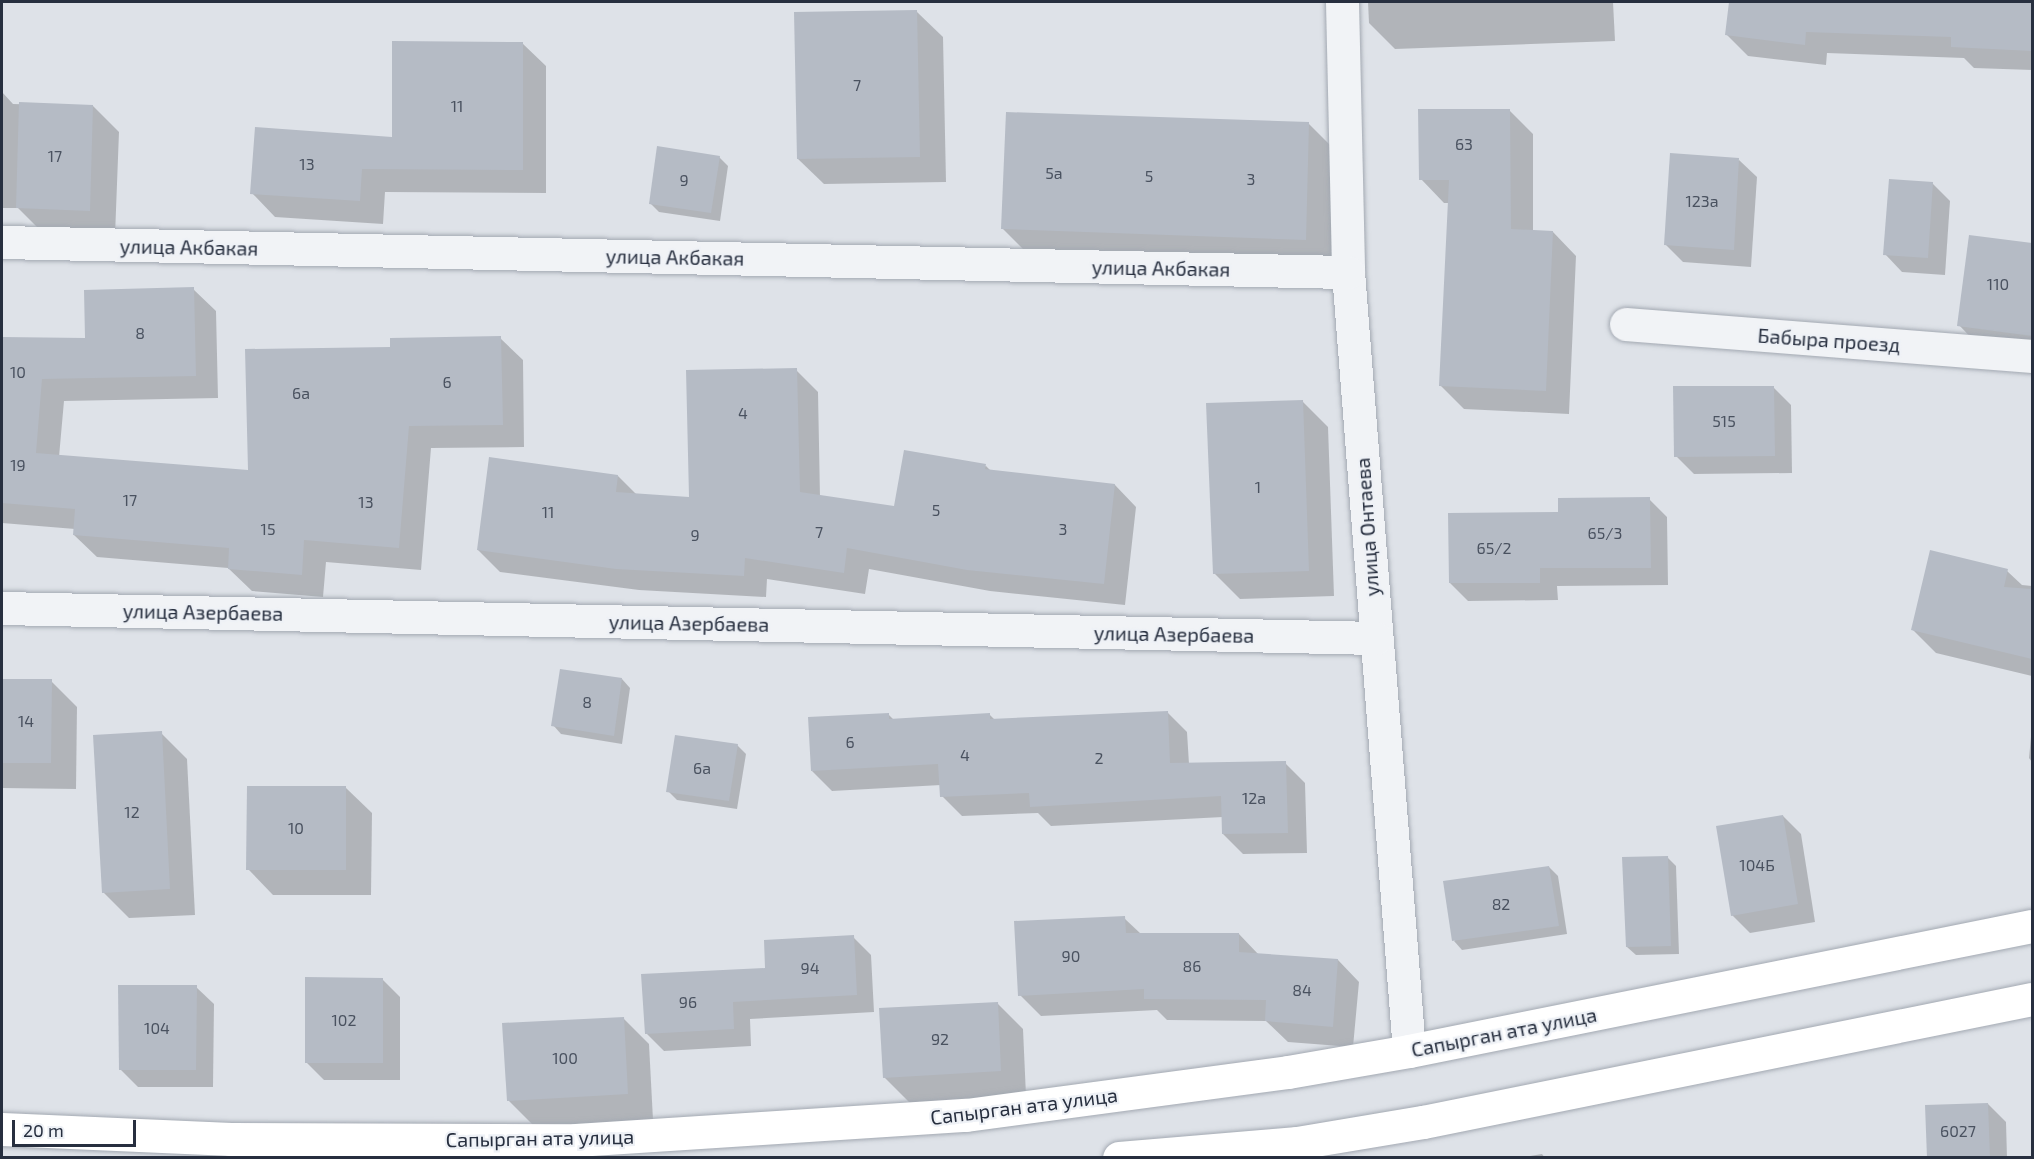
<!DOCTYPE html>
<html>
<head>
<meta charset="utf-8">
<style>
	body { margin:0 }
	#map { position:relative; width:2034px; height:1159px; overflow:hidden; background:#dee2e8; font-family:"Exo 2",sans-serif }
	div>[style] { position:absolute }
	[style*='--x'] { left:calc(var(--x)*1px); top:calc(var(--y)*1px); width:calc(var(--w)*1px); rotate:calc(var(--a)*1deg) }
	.shadow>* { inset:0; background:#0003 }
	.building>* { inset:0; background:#b5bbc5 }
	.roads { filter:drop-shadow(0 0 2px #a3a9b2) drop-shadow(0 0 2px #a3a9b2) }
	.minor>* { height:33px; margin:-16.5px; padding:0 16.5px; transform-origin:16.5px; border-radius:16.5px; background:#f1f3f6 }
	.primary>* { height:33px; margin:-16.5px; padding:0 16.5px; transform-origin:16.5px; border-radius:16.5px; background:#fff }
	span { translate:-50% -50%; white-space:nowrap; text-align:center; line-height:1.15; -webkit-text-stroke:4.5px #eef1f6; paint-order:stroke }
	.number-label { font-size:16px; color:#4a5260 }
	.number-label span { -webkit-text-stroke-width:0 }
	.street-label { font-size:20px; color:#272f3f }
	.frame { position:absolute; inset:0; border:3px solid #272f3f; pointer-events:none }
	.scale { position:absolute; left:12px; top:1120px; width:124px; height:27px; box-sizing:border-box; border:3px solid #272f3f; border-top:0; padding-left:8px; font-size:18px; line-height:21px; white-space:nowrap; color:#272f3f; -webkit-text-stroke:4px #eef1f6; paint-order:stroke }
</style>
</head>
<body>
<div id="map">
	<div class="shadow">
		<i style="clip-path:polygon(1368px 2px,1613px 2px,1615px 41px,1395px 49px,1369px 23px)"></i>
		<i style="clip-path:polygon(1731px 2px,2032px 2px,2032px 70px,1974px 68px,1964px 58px,1827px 53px,1826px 65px,1748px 56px,1727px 35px)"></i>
		<i style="clip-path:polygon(917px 12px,943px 37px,946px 182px,824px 184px,798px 159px)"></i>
		<i style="clip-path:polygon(522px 43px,546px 66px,546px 193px,385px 192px,383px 224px,275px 217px,252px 193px,393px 138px)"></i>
		<i style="clip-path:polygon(2px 92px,13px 104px,93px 106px,119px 132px,115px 236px,43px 233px,18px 208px,2px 208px)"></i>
		<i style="clip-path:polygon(1509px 110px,1533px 134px,1533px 231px,1553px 232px,1576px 256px,1569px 414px,1464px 409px,1440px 385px,1449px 203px,1444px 203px,1421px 179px)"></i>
		<i style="clip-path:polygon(1309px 124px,1335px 150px,1331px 265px,1029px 255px,1003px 229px)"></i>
		<i style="clip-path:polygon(719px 157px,728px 166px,720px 221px,659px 212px,650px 203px)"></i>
		<i style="clip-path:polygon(1739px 160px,1757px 177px,1751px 267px,1683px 262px,1665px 244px)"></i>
		<i style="clip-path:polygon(1932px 183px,1950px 201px,1945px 275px,1902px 272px,1885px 254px)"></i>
		<i style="clip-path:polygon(1971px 236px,2032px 245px,2032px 351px,1976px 343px,1959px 325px)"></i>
		<i style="clip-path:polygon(193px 289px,216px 311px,218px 398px,64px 401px,59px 457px,249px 472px,392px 348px,500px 338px,523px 360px,524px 447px,431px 448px,421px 570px,326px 562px,323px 597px,252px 591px,228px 568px,97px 557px,74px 535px,75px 529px,2px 523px,2px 339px,87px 340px)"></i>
		<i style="clip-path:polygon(796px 370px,818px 392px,820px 497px,895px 508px,986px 466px,991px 471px,1115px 485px,1136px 507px,1125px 605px,990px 591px,869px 569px,865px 594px,767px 579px,766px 597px,639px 590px,500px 572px,478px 550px,618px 476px,637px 495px,690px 498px)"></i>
		<i style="clip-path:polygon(1773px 387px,1791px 405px,1792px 473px,1694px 474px,1676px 456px)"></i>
		<i style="clip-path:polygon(1302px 401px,1328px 427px,1334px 596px,1240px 599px,1214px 573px)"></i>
		<i style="clip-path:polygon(1649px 499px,1667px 517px,1668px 585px,1557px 586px,1558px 600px,1468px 601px,1450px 583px,1560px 514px)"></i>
		<i style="clip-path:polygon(2007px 571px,2022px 585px,2032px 586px,2032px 676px,1936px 653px,1912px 629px)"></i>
		<i style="clip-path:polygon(622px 679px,630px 688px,622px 744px,561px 734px,553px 725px)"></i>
		<i style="clip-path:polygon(2px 681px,51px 681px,77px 707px,76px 789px,2px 788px)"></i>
		<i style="clip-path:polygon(1167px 712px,1187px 732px,1189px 764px,1285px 763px,1305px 783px,1307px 853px,1243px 854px,1223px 834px,1223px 817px,1051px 826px,1038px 813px,962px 816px,942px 796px,941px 785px,832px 791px,812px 771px,888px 714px,894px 720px,989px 714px,995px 720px)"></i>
		<i style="clip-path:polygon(2032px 726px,2032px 762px,2029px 758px)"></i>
		<i style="clip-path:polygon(161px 733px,187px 759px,195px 915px,129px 918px,103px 892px)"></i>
		<i style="clip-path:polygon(737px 745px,746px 754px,737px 809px,677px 800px,668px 791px)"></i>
		<i style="clip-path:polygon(346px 788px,372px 813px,371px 895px,273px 895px,248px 869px)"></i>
		<i style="clip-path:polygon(1783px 816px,1801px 834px,1815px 922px,1750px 933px,1732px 915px)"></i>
		<i style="clip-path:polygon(1667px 857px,1676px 866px,1679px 954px,1636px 955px,1627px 947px)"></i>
		<i style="clip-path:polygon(1549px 867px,1558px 876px,1567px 934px,1462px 950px,1454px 941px)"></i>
		<i style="clip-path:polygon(1124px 918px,1141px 934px,1239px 934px,1259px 955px,1338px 960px,1359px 982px,1353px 1047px,1288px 1042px,1266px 1021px,1167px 1020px,1157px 1010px,1041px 1016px,1020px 995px)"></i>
		<i style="clip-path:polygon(853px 937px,871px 955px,874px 1012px,750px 1019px,751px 1046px,664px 1051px,646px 1033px,767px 969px)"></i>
		<i style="clip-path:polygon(382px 979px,400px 997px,400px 1080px,324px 1080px,306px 1062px)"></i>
		<i style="clip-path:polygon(196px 987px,214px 1004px,213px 1087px,138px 1087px,120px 1069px)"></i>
		<i style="clip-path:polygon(997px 1003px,1023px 1029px,1026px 1096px,910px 1103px,884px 1077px)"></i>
		<i style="clip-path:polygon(623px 1018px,649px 1044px,653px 1120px,534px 1126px,508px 1100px)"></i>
		<i style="clip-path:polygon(1988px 1104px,2006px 1122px,2007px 1158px,1928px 1158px)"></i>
		<i style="clip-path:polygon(1542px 1154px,1545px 1158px,1518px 1158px)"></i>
	</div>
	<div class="building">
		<i style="clip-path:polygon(1729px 2px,2032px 2px,2032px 51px,1951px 47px,1951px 37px,1806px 32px,1805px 45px,1725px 35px)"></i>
		<i style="clip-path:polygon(917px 10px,920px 157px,797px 159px,794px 12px)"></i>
		<i style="clip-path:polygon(392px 41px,523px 42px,523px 170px,362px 169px,360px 201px,250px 194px,255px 127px,392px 137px)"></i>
		<i style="clip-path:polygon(19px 102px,93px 105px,90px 211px,16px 208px)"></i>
		<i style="clip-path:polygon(1418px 109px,1510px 109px,1511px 229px,1553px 231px,1546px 391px,1439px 386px,1449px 180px,1419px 180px)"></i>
		<i style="clip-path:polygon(1006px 112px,1309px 122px,1306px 240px,1001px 229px)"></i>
		<i style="clip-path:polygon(657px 146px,720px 156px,711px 213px,649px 204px)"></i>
		<i style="clip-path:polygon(1670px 153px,1739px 158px,1734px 250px,1664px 245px)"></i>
		<i style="clip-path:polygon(1889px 179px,1933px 182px,1928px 258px,1883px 255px)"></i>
		<i style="clip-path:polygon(1969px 235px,2032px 243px,2032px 336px,1957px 326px)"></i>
		<i style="clip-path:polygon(194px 287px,196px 376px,42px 379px,36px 453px,248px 470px,245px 349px,390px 347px,390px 338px,501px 336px,503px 425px,409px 426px,399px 548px,304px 540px,302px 575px,228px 569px,229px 548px,73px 535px,75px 509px,2px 503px,2px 337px,85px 338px,84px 290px)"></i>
		<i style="clip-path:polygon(797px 368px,800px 492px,894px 506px,904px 450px,986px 464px,985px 469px,1115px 484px,1104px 584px,967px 570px,847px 548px,844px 573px,745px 558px,744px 576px,616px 569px,477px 550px,489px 457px,618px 475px,616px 492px,689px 497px,686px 370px)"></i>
		<i style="clip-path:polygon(1673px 386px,1774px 386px,1775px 456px,1674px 457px)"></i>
		<i style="clip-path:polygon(1303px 400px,1309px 571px,1213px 574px,1206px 403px)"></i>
		<i style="clip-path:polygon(1650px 497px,1651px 568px,1540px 568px,1540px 583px,1449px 583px,1448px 513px,1558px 512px,1558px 498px)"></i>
		<i style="clip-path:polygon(1930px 550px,2008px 569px,2004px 587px,2032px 589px,2032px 659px,1911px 630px)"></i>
		<i style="clip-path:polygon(560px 669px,622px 678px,614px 736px,551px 726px)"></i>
		<i style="clip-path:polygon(2px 679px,52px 679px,51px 763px,2px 763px)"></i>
		<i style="clip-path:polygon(1168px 711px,1170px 763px,1286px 761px,1288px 833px,1222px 834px,1221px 796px,1030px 807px,1029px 793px,940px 797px,938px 764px,811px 771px,808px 717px,889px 713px,889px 719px,990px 713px,990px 719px)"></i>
		<i style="clip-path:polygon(162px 731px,170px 889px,102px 893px,93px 735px)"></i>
		<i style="clip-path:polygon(675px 735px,738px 744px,729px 801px,666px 792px)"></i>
		<i style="clip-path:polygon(247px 786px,346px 786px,346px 870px,246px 870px)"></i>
		<i style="clip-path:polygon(1783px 815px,1798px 904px,1731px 916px,1716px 826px)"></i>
		<i style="clip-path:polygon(1668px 856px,1671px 946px,1626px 947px,1622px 857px)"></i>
		<i style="clip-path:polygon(1549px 866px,1559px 926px,1452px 941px,1443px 881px)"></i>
		<i style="clip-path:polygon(1125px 916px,1126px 933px,1239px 933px,1239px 952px,1338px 959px,1333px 1027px,1265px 1021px,1266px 1000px,1144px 999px,1144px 989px,1018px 996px,1014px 921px)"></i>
		<i style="clip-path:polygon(854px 935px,857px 995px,733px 1002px,734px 1029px,645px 1034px,641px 974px,765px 968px,764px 940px)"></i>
		<i style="clip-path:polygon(305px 977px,383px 978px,383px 1063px,305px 1063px)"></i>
		<i style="clip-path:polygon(118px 985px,197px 985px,196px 1070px,119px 1070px)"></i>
		<i style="clip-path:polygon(998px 1002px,1001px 1071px,883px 1078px,879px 1008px)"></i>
		<i style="clip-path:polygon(624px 1017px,628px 1094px,507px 1101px,502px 1023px)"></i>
		<i style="clip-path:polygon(1988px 1103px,1990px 1158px,1927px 1158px,1925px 1105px)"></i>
	</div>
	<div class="roads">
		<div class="minor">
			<i style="--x:1342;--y:2;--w:270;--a:88.7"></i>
			<i style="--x:1348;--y:272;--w:781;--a:85.52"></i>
			<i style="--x:2;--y:242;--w:1346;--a:1.28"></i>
			<i style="--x:1626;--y:324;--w:407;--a:4.5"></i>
			<i style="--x:2;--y:608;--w:1374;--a:1.25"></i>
		</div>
		<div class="primary">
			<i style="--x:2;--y:1129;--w:229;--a:2.5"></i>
			<i style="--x:231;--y:1139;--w:345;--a:0.2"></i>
			<i style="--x:576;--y:1140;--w:391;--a:-3.7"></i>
			<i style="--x:966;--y:1115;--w:325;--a:-7.6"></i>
			<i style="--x:1288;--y:1072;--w:123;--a:-9.8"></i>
			<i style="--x:1409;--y:1051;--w:635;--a:-11.35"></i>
			<i style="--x:1119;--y:1158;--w:179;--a:-4.8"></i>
			<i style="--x:1297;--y:1143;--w:128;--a:-9.5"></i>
			<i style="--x:1423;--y:1122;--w:621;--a:-11.42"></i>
		</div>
	</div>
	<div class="number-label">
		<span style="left:857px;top:85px">7</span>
		<span style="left:457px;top:106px">11</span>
		<span style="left:1464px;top:144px">63</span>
		<span style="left:55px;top:156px">17</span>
		<span style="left:307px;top:164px">13</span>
		<span style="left:1054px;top:173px">5а</span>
		<span style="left:1149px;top:176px">5</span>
		<span style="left:1251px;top:179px">3</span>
		<span style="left:684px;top:180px">9</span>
		<span style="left:1702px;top:201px">123а</span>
		<span style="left:1998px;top:284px">110</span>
		<span style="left:140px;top:333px">8</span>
		<span style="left:18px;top:372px">10</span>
		<span style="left:447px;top:382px">6</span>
		<span style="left:301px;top:393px">6а</span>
		<span style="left:743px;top:413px">4</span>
		<span style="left:1724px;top:421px">515</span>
		<span style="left:18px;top:465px">19</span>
		<span style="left:1258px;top:487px">1</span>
		<span style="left:130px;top:500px">17</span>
		<span style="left:366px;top:502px">13</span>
		<span style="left:936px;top:510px">5</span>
		<span style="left:548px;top:512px">11</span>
		<span style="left:268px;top:529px">15</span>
		<span style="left:1063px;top:529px">3</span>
		<span style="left:819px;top:532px">7</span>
		<span style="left:1605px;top:533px">65/3</span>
		<span style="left:695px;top:535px">9</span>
		<span style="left:1494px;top:548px">65/2</span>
		<span style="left:587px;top:702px">8</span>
		<span style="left:26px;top:721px">14</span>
		<span style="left:850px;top:742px">6</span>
		<span style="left:965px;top:755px">4</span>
		<span style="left:1099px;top:758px">2</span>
		<span style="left:702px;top:768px">6а</span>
		<span style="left:1254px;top:798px">12а</span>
		<span style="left:132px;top:812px">12</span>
		<span style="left:296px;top:828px">10</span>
		<span style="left:1757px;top:865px">104Б</span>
		<span style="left:1501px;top:904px">82</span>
		<span style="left:1071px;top:956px">90</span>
		<span style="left:1192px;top:966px">86</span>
		<span style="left:810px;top:968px">94</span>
		<span style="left:1302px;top:990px">84</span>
		<span style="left:688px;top:1002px">96</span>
		<span style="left:344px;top:1020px">102</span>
		<span style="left:157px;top:1028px">104</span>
		<span style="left:940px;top:1039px">92</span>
		<span style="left:565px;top:1058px">100</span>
		<span style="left:1958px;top:1131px">6027</span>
	</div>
	<div class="street-label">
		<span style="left:189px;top:247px;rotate:1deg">улица Акбакая</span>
		<span style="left:675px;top:257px;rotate:1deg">улица Акбакая</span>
		<span style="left:1161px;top:268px;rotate:1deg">улица Акбакая</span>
		<span style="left:1829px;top:340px;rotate:4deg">Бабыра проезд</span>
		<span style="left:1367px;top:527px;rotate:-94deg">улица Онтаева</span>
		<span style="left:203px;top:612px;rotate:1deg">улица Азербаева</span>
		<span style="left:689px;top:623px;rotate:1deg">улица Азербаева</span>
		<span style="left:1174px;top:634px;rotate:1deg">улица Азербаева</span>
		<span style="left:1504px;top:1032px;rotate:-11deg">Сапырган ата улица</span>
		<span style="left:1024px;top:1106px;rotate:-7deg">Сапырган ата улица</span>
		<span style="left:540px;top:1138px;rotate:-1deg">Сапырган ата улица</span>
	</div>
	<div class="frame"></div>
	<div class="scale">20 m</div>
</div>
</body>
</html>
